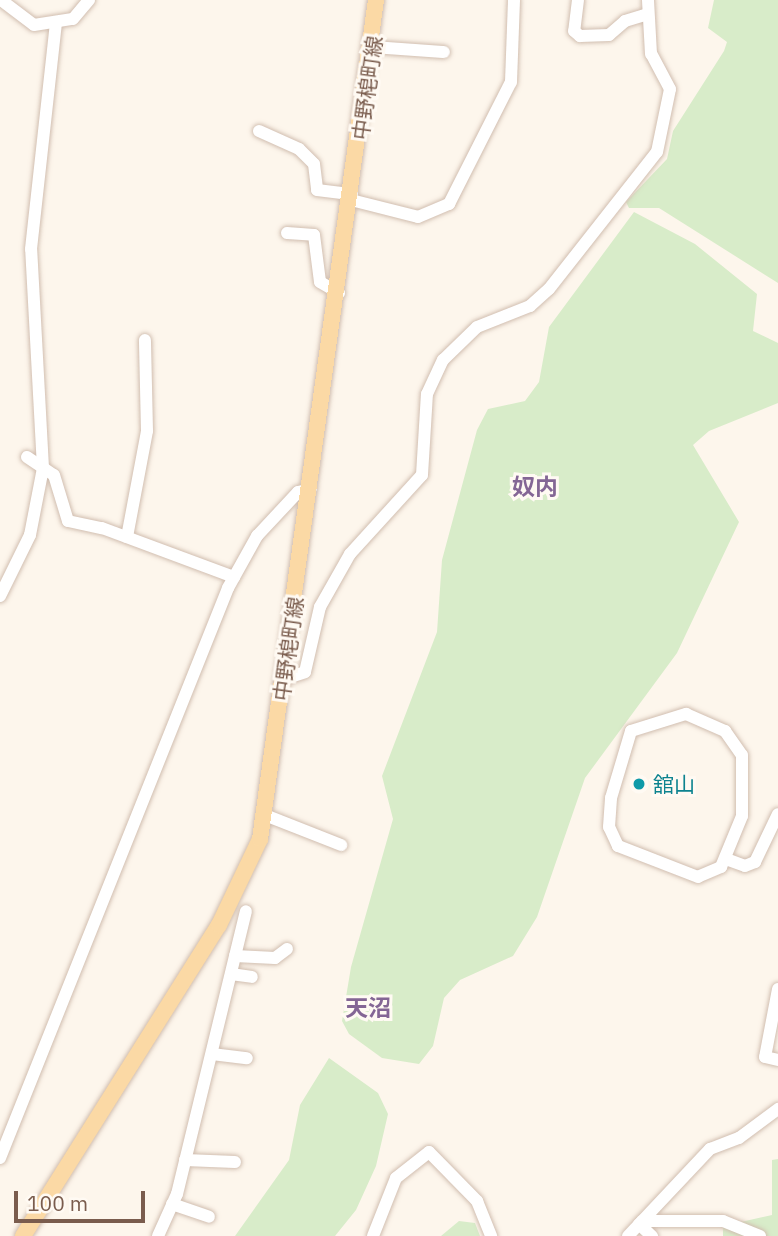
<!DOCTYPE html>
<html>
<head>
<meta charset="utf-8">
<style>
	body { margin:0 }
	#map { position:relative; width:778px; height:1236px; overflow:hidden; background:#fdf6ec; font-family:"IBM Plex Sans","Noto Sans JP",sans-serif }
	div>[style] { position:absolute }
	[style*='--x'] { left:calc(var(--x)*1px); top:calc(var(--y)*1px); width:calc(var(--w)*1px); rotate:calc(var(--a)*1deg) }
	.green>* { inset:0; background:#d8ecc9 }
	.roads { filter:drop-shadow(0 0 2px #d1beb0) drop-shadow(0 0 2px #d1beb0) }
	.minor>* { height:12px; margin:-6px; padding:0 6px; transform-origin:6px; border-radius:6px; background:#fff }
	.major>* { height:16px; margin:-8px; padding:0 8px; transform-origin:8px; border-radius:8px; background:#fbd9a5 }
	.dots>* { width:19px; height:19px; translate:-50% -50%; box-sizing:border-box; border:4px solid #fffaf3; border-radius:50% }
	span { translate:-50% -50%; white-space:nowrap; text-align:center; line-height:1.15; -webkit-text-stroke:6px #fffaf3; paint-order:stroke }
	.street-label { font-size:21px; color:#7a5c4d }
	.culture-label { font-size:21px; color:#0d838f }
	.left { translate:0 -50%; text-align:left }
	.neighbourhood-label { font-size:23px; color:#846695; font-weight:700 }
	.scale { position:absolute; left:14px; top:1191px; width:131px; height:32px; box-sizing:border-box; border:4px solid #7a5c4d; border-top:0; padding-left:9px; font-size:21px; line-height:24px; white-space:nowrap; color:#7a5c4d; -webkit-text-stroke:5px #fffaf3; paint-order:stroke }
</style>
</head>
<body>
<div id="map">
	<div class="green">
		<i style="clip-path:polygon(714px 0,778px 0,778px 283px,659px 208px,629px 208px,626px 202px,667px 159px,673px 131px,724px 51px,727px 42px,708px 28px)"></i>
		<i style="clip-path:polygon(634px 212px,695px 244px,757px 294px,753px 331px,778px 343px,778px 403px,709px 431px,693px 445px,739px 522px,677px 653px,585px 778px,537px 917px,513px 956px,460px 980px,444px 998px,433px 1046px,419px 1064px,382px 1058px,349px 1034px,342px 1021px,351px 967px,393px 819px,382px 776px,437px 632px,442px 560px,477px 430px,488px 409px,525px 401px,539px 382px,549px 327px)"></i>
		<i style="clip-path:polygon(329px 1058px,378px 1093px,388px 1114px,376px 1166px,356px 1210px,335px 1236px,235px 1236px,289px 1160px,300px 1105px)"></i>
		<i style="clip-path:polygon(778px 1159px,778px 1236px,723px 1236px,723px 1226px,772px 1215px,772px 1160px)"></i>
		<i style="clip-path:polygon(459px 1221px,475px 1223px,480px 1236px,441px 1236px)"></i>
	</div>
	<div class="roads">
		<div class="minor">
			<i style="--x:1;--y:0;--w:41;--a:37.1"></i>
			<i style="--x:34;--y:25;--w:39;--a:-9"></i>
			<i style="--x:73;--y:19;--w:25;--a:-50"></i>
			<i style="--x:578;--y:0;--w:31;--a:97"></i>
			<i style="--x:574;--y:31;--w:8;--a:40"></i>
			<i style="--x:580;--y:36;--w:29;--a:-2"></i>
			<i style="--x:609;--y:35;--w:21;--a:-41"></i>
			<i style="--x:625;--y:21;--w:24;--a:-17"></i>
			<i style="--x:372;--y:47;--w:72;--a:4"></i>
			<i style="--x:259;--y:131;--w:44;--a:24.2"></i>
			<i style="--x:299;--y:149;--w:21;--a:45"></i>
			<i style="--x:314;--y:164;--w:26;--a:83"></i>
			<i style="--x:317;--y:190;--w:35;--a:7"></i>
			<i style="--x:351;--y:200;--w:69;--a:14.2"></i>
			<i style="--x:418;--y:217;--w:34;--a:-23"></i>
			<i style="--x:449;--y:204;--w:137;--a:-63.1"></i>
			<i style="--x:511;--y:82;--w:82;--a:-87.9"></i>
			<i style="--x:287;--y:233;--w:27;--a:4"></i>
			<i style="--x:314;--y:235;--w:47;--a:82.7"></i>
			<i style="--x:320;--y:282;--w:22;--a:30"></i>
			<i style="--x:27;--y:457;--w:32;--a:34"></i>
			<i style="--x:54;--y:475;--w:48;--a:73.1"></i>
			<i style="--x:68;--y:521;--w:35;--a:12"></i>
			<i style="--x:102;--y:528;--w:141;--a:20.4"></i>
			<i style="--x:127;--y:537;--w:108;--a:-79.3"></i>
			<i style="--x:147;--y:431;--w:91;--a:-91.3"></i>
			<i style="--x:0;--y:596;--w:68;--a:-63.8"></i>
			<i style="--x:30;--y:535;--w:68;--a:-79"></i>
			<i style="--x:43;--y:468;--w:219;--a:-93.1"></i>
			<i style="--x:31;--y:249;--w:227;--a:-83.7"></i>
			<i style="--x:284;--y:679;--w:22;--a:-18"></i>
			<i style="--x:305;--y:672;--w:67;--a:-77"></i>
			<i style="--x:320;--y:607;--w:61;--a:-60.5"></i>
			<i style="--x:350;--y:554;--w:107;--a:-47.7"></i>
			<i style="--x:422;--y:475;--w:81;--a:-86.5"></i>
			<i style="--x:427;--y:394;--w:38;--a:-65"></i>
			<i style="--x:443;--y:360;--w:47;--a:-44.1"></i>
			<i style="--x:477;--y:327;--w:57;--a:-21.6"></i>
			<i style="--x:530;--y:306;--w:25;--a:-42"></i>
			<i style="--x:549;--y:289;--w:174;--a:-51.8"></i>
			<i style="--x:657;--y:152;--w:64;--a:-78.3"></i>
			<i style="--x:670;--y:89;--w:40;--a:-118"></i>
			<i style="--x:651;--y:54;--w:54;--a:-93.2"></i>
			<i style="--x:686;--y:714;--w:43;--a:23.6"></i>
			<i style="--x:725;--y:731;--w:29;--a:55"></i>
			<i style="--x:742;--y:755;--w:61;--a:90"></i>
			<i style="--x:742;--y:816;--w:55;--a:112.4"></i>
			<i style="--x:721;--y:867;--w:25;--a:157"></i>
			<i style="--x:698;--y:877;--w:86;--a:-158.8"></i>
			<i style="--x:618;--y:846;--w:21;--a:-115"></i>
			<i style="--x:609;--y:827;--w:29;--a:-86"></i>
			<i style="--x:611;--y:798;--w:70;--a:-73.4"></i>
			<i style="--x:631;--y:731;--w:58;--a:-17.2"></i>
			<i style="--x:265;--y:815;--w:82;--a:21.5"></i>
			<i style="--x:726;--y:859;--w:20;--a:20"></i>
			<i style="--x:745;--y:866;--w:11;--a:-22"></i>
			<i style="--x:755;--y:862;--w:53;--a:-64.4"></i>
			<i style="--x:235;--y:956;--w:40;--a:2.9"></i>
			<i style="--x:275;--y:958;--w:15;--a:-37"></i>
			<i style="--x:231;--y:974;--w:21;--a:8"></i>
			<i style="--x:778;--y:989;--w:69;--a:100.8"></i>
			<i style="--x:765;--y:1057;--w:13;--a:13"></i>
			<i style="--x:212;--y:1054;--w:35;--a:7"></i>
			<i style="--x:0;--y:1158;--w:614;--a:-68.2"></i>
			<i style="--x:228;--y:588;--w:60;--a:-60.9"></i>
			<i style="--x:257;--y:536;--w:60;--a:-47"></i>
			<i style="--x:298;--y:492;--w:13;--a:-13"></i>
			<i style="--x:185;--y:1160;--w:50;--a:2.3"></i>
			<i style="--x:172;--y:1204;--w:39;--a:19"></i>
			<i style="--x:642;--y:1221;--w:81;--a:0"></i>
			<i style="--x:723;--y:1221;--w:40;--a:22"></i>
			<i style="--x:639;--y:1224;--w:18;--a:43"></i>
			<i style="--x:158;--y:1236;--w:46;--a:-65.7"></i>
			<i style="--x:177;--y:1194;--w:291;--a:-76.3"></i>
			<i style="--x:373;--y:1236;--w:62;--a:-68.4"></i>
			<i style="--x:396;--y:1178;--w:42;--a:-38.2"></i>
			<i style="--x:429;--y:1152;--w:69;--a:45.6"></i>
			<i style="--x:477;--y:1201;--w:38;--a:68"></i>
			<i style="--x:628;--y:1236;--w:120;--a:-46.7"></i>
			<i style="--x:710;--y:1149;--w:31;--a:-21"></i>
			<i style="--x:739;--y:1138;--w:49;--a:-36.6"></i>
		</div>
		<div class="major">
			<i style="--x:23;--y:1236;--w:368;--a:-57.8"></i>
			<i style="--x:219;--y:925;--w:95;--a:-64.5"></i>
			<i style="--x:260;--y:839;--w:847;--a:-82.13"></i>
		</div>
	</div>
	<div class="dots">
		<i style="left:639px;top:784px;background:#0f9aa8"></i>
	</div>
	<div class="street-label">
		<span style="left:367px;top:88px;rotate:-82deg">中野梍町線</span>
		<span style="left:288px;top:649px;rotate:-82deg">中野梍町線</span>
	</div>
	<div class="culture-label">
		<span class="left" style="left:653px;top:784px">舘山</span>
	</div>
	<div class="neighbourhood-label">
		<span style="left:535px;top:486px">奴内</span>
		<span style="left:368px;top:1007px">天沼</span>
	</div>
	<div class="scale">100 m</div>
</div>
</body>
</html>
